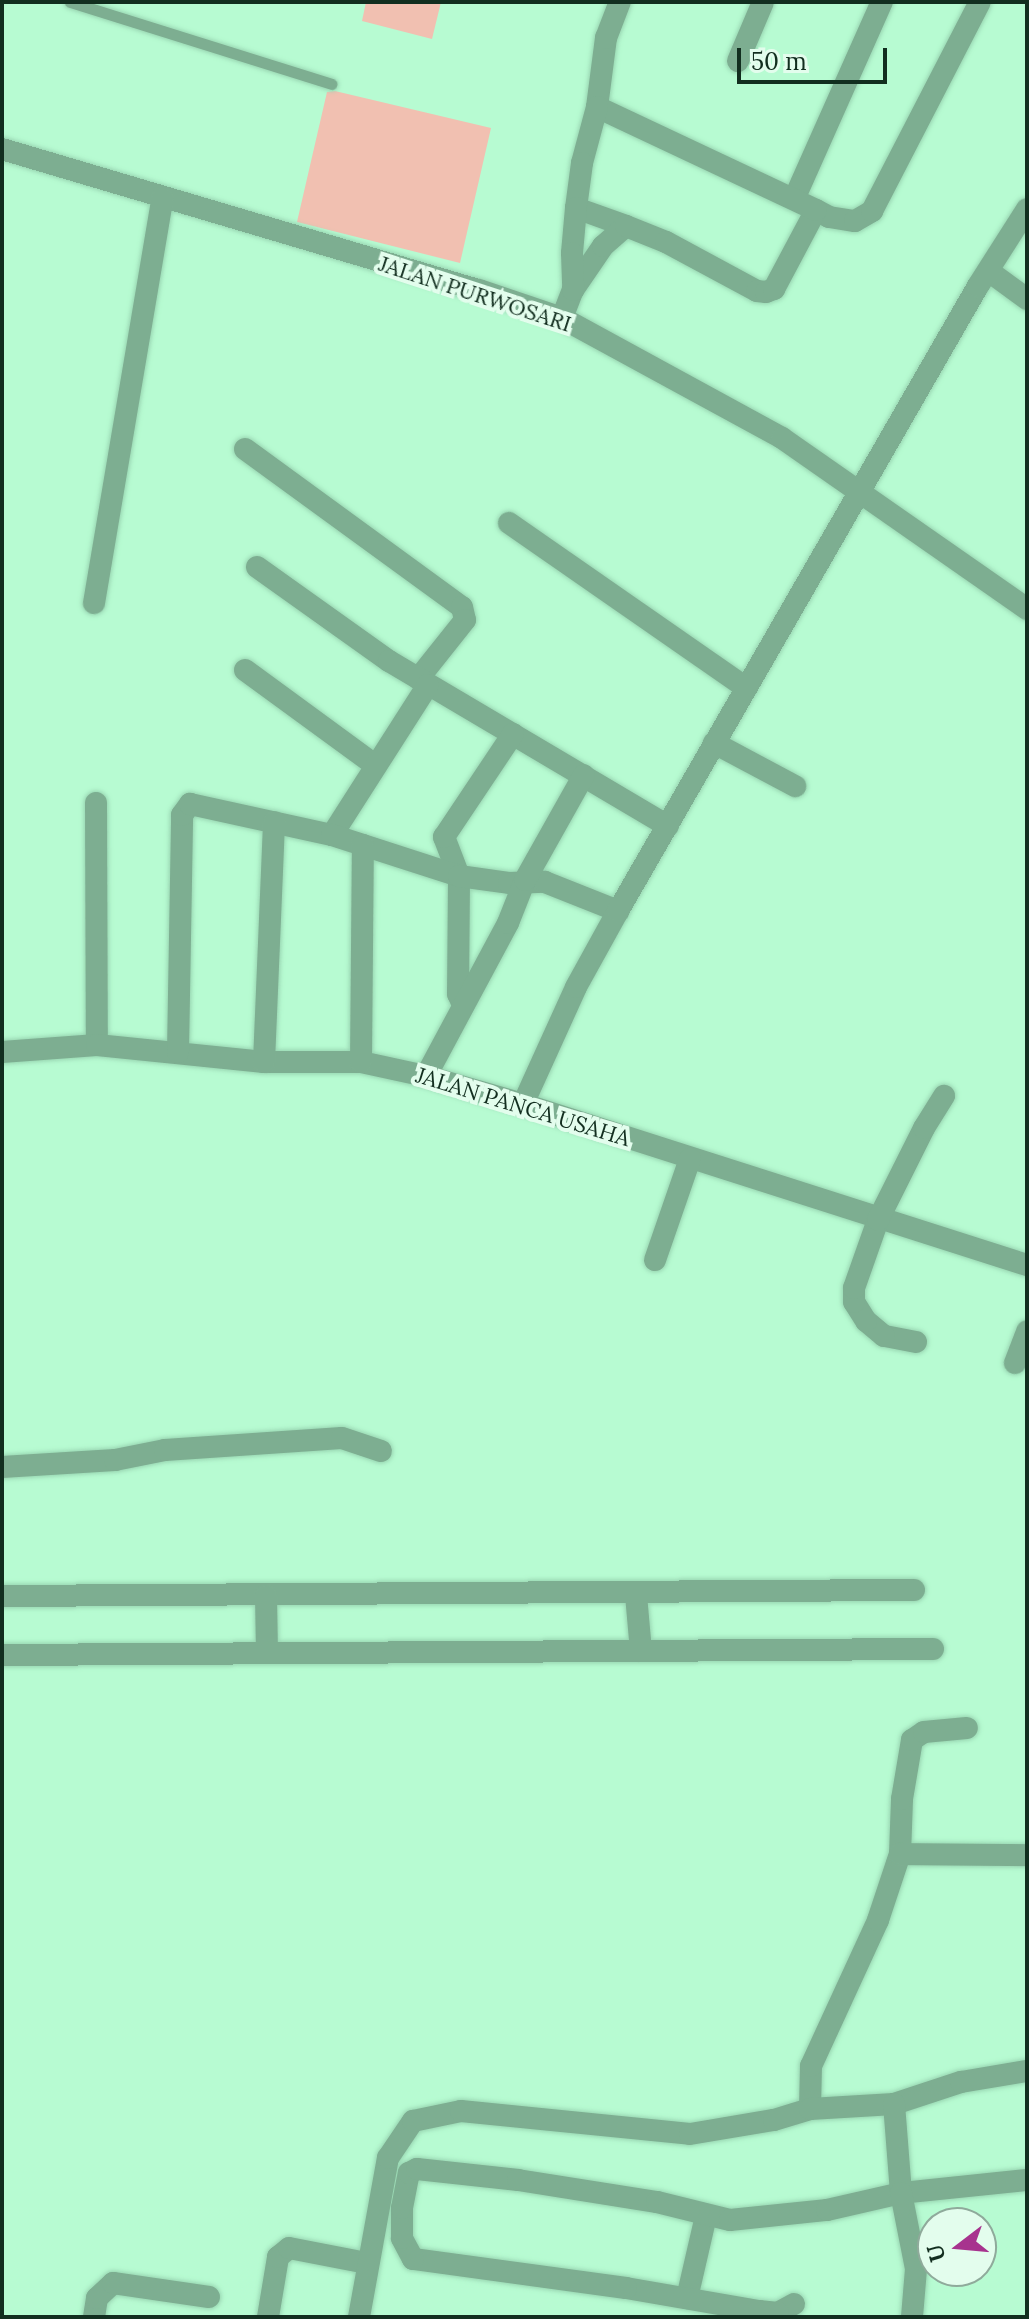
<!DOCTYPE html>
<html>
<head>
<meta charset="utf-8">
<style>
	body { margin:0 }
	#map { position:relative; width:1029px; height:2319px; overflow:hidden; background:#b7fbd2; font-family:Lora,serif }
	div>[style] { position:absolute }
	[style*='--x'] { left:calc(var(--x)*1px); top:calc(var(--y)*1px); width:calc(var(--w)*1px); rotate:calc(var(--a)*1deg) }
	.building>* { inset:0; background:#f1c0b1 }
	.roads { filter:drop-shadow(0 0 2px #99d6b2) drop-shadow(0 0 2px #99d6b2) }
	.service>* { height:11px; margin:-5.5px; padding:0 5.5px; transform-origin:5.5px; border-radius:5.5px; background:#7dae91 }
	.minor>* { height:22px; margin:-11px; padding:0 11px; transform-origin:11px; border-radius:11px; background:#7dae91 }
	span { translate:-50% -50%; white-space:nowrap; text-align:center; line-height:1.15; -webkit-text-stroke:8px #e3fded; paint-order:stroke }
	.street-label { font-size:22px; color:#122e1f }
	.frame { position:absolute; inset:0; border:4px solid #122e1f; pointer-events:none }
	.north { position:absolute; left:917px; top:2207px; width:80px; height:80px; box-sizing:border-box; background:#e3fded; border:2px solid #8faa9b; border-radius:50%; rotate:254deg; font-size:22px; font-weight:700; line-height:32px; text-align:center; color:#122e1f }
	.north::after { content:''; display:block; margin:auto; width:28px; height:36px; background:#a7338e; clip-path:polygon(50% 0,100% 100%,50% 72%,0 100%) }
	.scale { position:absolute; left:737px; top:48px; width:150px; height:36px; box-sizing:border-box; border:4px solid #122e1f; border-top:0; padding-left:10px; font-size:24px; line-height:28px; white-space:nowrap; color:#122e1f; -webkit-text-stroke:6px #e3fded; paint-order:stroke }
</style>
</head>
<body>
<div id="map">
	<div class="building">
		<i style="clip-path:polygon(366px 2px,441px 2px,432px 39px,362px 21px)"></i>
		<i style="clip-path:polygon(335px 91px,491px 128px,460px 263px,297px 222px,327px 92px)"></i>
	</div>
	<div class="roads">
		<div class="service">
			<i style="--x:70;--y:2;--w:274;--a:17.4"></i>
		</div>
		<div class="minor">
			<i style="--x:738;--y:61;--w:64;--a:-67"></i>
			<i style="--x:597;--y:107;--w:70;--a:-82.6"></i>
			<i style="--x:606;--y:38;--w:39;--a:-69"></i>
			<i style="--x:2;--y:149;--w:497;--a:16.5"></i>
			<i style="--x:479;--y:290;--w:88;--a:18.6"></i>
			<i style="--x:562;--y:318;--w:251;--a:28.6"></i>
			<i style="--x:782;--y:438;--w:299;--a:34.9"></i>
			<i style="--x:795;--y:197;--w:214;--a:-66"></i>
			<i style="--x:576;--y:208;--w:53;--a:19.8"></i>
			<i style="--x:816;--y:210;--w:15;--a:28"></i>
			<i style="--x:829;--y:217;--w:26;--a:9"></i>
			<i style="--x:855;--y:221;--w:20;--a:-30"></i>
			<i style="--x:872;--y:211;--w:235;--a:-62.7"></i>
			<i style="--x:990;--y:272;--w:46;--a:36.1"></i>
			<i style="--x:562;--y:318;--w:30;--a:-69"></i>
			<i style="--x:573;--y:290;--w:53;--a:-55.7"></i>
			<i style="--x:603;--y:246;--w:30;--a:-41"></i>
			<i style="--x:626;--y:226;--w:43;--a:21.8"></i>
			<i style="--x:666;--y:242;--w:103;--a:28.3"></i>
			<i style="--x:757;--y:291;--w:9;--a:6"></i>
			<i style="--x:766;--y:292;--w:9;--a:-21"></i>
			<i style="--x:774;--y:289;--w:89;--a:-62"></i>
			<i style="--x:816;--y:210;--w:242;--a:-154.8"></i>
			<i style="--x:597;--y:107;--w:58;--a:105"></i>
			<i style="--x:582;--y:163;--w:45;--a:97.6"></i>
			<i style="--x:576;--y:208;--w:45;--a:95.1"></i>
			<i style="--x:572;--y:253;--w:37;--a:88"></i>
			<i style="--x:245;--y:449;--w:268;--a:36.1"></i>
			<i style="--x:462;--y:607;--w:13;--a:77"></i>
			<i style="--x:465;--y:620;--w:75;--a:128.5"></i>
			<i style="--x:509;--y:523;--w:289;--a:34.8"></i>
			<i style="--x:257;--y:567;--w:162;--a:35.5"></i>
			<i style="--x:389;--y:661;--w:324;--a:30.6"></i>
			<i style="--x:94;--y:603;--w:410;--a:-80.4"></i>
			<i style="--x:245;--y:670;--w:162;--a:36.2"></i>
			<i style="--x:714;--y:743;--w:92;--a:28"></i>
			<i style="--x:96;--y:803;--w:242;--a:89.8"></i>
			<i style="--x:332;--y:835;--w:178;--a:-57.4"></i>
			<i style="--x:463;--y:1005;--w:12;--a:-114"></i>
			<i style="--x:458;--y:994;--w:118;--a:-89.5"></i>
			<i style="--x:459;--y:876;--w:42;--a:-111"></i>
			<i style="--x:444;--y:837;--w:124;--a:-56.2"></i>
			<i style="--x:2;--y:1052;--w:95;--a:-4.2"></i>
			<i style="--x:97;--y:1045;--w:168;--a:5.8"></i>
			<i style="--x:264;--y:1062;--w:97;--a:0"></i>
			<i style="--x:361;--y:1062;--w:66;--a:12.2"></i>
			<i style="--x:426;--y:1076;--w:101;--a:16.1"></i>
			<i style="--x:523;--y:1104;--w:529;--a:17.72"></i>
			<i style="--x:178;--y:1052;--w:237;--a:-89"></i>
			<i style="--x:182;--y:815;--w:14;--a:-54"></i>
			<i style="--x:190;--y:804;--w:145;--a:12.3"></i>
			<i style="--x:332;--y:835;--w:133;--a:17.9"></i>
			<i style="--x:459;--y:876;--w:50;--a:8"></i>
			<i style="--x:509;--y:883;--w:36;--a:-2"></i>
			<i style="--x:545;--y:882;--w:79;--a:21.7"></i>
			<i style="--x:264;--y:1062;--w:240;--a:-87.6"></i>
			<i style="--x:361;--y:1062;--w:217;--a:-89.5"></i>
			<i style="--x:426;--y:1076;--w:174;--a:-61.8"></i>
			<i style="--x:508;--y:923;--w:46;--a:-68.4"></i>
			<i style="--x:525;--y:880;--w:120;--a:-60.7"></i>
			<i style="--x:523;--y:1104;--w:128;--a:-65.6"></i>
			<i style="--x:576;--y:987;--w:87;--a:-61.1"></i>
			<i style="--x:618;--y:911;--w:721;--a:-60.06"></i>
			<i style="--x:978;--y:286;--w:91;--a:-57.5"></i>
			<i style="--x:655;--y:1260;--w:107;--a:-70.9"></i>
			<i style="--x:916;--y:1342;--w:33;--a:-169"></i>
			<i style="--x:884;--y:1336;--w:23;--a:-140"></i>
			<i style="--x:866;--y:1321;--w:22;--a:-122"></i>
			<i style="--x:854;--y:1302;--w:14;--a:-90"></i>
			<i style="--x:854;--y:1288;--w:72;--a:-70.6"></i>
			<i style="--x:878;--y:1220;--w:103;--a:-63.4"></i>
			<i style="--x:924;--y:1128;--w:38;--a:-58"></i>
			<i style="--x:1015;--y:1363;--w:34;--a:-69"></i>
			<i style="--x:2;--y:1467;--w:113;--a:-3.5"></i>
			<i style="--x:115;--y:1460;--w:51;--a:-11.3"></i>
			<i style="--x:165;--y:1450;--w:177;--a:-3.9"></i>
			<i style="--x:342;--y:1438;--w:41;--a:18.4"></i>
			<i style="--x:636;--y:1595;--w:56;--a:84.9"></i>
			<i style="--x:2;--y:1596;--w:912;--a:-0.38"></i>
			<i style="--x:266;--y:1596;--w:56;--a:89"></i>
			<i style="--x:2;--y:1655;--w:931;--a:-0.37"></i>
			<i style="--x:900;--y:1854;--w:55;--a:-87.9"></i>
			<i style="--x:902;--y:1799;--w:60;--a:-80.4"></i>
			<i style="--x:912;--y:1740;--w:14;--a:-34"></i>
			<i style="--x:924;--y:1732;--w:43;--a:-5.3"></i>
			<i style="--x:894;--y:2104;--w:71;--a:-18.2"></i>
			<i style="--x:961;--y:2082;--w:67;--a:-9.5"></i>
			<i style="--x:810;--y:2109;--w:43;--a:-88.7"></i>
			<i style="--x:811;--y:2066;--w:161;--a:-65.3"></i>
			<i style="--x:878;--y:1920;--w:70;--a:-71.6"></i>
			<i style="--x:900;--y:1854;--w:127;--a:0.5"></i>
			<i style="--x:687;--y:2298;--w:84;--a:-77"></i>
			<i style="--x:794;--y:2304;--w:18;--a:151"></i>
			<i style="--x:778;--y:2313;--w:19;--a:-174"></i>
			<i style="--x:759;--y:2311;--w:135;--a:-170.2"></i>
			<i style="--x:626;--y:2288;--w:215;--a:-172.2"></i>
			<i style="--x:413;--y:2259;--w:24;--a:-118"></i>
			<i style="--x:402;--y:2238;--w:30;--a:-90"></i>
			<i style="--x:402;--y:2208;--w:36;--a:-79"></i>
			<i style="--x:409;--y:2173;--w:9;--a:-27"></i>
			<i style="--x:417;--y:2169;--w:102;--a:6.2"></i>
			<i style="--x:518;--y:2180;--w:141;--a:9"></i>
			<i style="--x:657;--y:2202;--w:75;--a:13.9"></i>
			<i style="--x:730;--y:2220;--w:98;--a:-5.9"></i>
			<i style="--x:827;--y:2210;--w:76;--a:-12.9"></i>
			<i style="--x:901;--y:2193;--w:127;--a:-5.9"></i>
			<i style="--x:94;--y:2317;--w:19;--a:-81"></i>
			<i style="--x:97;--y:2298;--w:22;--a:-43"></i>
			<i style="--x:113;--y:2283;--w:97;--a:8.3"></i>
			<i style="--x:268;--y:2317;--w:61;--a:-80.5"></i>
			<i style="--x:278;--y:2257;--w:14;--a:-39"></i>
			<i style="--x:289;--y:2248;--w:79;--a:10.9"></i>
			<i style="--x:359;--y:2317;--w:162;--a:-79.7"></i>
			<i style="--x:388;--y:2158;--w:45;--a:-56"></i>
			<i style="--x:413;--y:2121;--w:49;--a:-11.8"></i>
			<i style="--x:461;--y:2111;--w:230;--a:5.7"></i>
			<i style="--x:690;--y:2134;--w:85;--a:-9.5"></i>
			<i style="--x:774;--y:2120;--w:38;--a:-17"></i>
			<i style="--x:810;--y:2109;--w:84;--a:-3.4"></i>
			<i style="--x:894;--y:2104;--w:89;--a:85.5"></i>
			<i style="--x:901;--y:2193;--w:77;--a:78.8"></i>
			<i style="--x:916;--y:2269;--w:48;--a:94.8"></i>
		</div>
	</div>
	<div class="street-label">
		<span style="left:475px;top:294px;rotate:18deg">JALAN PURWOSARI</span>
		<span style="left:523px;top:1107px;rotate:17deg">JALAN PANCA USAHA</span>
	</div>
	<div class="frame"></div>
	<div class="north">U</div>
	<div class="scale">50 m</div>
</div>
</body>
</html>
